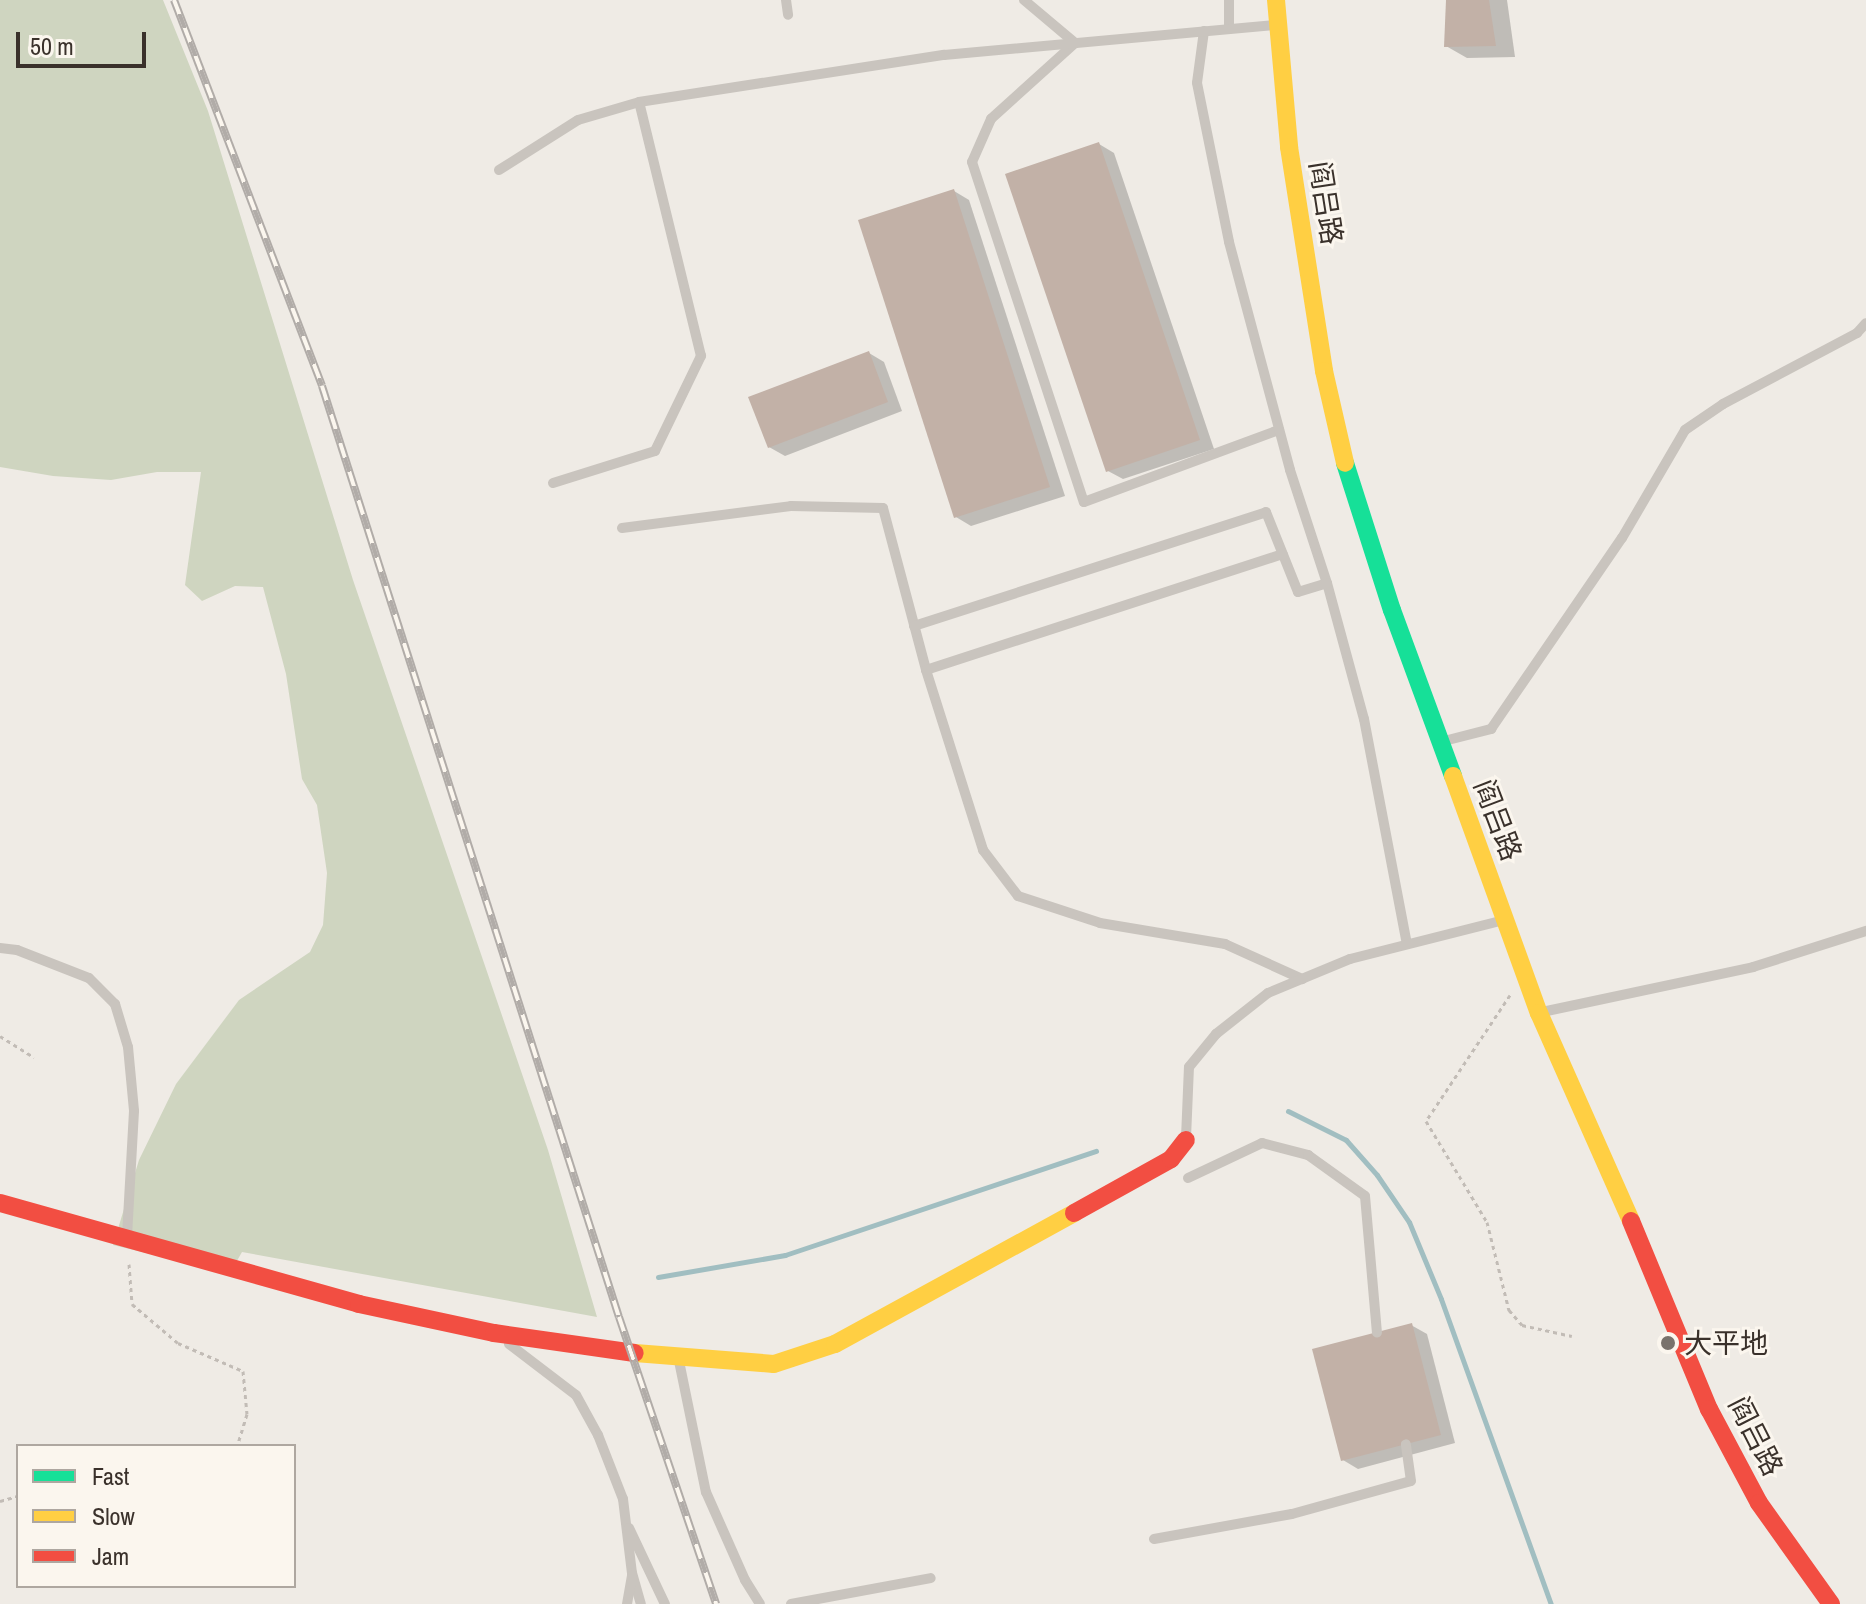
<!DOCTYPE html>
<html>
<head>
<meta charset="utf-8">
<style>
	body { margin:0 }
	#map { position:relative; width:1866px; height:1604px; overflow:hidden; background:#efebe5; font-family:"Archivo Narrow","Noto Sans SC",sans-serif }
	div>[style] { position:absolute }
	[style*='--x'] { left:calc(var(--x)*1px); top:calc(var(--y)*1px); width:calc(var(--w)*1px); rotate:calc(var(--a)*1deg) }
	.green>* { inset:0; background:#cfd5c0 }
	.shadow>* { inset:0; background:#0003 }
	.stream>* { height:5px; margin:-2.5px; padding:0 2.5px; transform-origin:2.5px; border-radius:2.5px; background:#a1bec1 }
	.building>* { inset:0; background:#c2b1a7 }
	.path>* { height:3px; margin-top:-1.5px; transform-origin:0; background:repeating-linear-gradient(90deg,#c2bcb6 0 4px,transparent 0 8px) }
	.lane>* { height:10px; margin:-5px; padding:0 5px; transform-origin:5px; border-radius:5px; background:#c9c4be }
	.fast>* { height:18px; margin:-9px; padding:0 9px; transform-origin:9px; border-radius:9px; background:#16e098 }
	.slow>* { height:18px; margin:-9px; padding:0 9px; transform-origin:9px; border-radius:9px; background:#ffcf43 }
	.jam>* { height:18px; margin:-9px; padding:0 9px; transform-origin:9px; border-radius:9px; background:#f24e42 }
	.rail>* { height:8px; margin-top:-4px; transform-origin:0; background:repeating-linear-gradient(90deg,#fbf6ee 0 15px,#b1aca8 0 30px); box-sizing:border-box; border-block:2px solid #b1aca8 }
	.dots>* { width:22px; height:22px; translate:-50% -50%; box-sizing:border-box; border:4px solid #fbf6ee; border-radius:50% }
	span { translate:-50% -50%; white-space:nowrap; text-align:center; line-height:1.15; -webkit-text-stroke:6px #fbf6ee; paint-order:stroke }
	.street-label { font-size:28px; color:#3a312b }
	.poi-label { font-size:28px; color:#3a312b }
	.left { translate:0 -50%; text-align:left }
	.legend { position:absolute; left:16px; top:1444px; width:280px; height:144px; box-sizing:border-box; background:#fbf6ee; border:2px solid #aea7a0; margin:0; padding:10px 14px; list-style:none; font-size:24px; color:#3a312b }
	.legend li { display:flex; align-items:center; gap:16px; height:40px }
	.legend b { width:40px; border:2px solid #aea7a0 }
	.scale { position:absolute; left:16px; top:32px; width:130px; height:36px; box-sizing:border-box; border:4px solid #3a312b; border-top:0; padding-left:10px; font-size:24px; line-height:28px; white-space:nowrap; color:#3a312b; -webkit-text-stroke:6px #fbf6ee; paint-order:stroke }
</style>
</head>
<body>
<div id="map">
	<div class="green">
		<i style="clip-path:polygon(0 0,163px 0,208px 111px,353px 580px,548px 1150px,597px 1317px,242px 1252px,230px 1273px,113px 1245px,139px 1160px,176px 1084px,239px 1000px,310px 952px,323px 925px,327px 873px,317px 805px,302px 779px,286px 674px,263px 587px,235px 586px,202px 601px,185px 585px,201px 472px,157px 472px,111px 480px,53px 476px,0 467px)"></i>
	</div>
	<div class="shadow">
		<i style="clip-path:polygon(1448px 0,1507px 0,1515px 57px,1467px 58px,1446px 46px)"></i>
		<i style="clip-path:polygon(1099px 144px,1114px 153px,1214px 449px,1123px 479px,1108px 471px)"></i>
		<i style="clip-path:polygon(954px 191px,969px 200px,1065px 496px,971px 526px,956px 517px)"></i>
		<i style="clip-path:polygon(869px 353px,884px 362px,902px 411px,785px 456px,769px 447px)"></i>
		<i style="clip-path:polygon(1411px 1325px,1427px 1334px,1455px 1443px,1358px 1469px,1343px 1460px)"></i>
	</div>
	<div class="stream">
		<i style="--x:1288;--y:1111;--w:65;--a:26.6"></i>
		<i style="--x:1346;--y:1140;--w:47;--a:48.5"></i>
		<i style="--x:1377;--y:1175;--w:57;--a:55.8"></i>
		<i style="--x:1409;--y:1222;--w:83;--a:67.4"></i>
		<i style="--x:1441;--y:1299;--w:324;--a:70.2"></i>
		<i style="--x:658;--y:1277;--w:129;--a:-9.8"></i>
		<i style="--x:785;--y:1255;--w:328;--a:-18.5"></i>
	</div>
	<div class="building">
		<i style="clip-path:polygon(1446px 0,1489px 0,1496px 46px,1444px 47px)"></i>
		<i style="clip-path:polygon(1099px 142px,1200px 440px,1106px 472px,1005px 174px)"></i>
		<i style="clip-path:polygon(954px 189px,1050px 487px,954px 518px,858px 220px)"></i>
		<i style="clip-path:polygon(869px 351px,888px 402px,768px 448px,748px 397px)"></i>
		<i style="clip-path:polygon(1412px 1323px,1441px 1435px,1341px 1461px,1312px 1349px)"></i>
	</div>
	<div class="path">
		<i style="--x:1510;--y:995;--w:151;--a:123.7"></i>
		<i style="--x:1426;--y:1121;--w:118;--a:58.9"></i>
		<i style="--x:1487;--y:1222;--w:91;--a:76"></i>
		<i style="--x:1509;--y:1310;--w:20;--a:49"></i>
		<i style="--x:1522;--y:1325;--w:51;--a:12.4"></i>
		<i style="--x:0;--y:1036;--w:40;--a:32"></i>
		<i style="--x:129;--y:1264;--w:40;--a:85.7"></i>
		<i style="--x:132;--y:1304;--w:60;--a:40.3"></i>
		<i style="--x:178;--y:1343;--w:71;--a:23.3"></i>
		<i style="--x:243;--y:1371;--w:43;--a:84.7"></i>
		<i style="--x:247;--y:1414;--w:34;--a:107"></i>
		<i style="--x:0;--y:1501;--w:19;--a:-16"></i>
	</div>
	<div class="lane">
		<i style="--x:786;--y:0;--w:15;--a:82"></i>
		<i style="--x:1024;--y:0;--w:67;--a:40.1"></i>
		<i style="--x:1075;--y:43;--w:113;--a:137.9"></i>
		<i style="--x:991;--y:119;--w:47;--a:113.8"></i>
		<i style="--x:972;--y:162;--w:358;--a:71.8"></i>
		<i style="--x:1084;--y:502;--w:208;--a:-20.3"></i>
		<i style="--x:1229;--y:0;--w:29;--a:90"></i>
		<i style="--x:1204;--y:31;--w:52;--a:97.7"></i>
		<i style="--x:1197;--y:83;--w:162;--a:78.6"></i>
		<i style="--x:1229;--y:242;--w:236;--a:75"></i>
		<i style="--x:1290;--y:470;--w:119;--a:71.9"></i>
		<i style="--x:1327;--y:583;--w:141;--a:74.8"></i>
		<i style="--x:1364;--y:719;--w:229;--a:79.2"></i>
		<i style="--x:499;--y:170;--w:93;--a:-32.3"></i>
		<i style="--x:578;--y:120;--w:64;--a:-16.4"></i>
		<i style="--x:639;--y:102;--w:309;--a:-8.8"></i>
		<i style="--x:944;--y:55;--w:332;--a:-5.2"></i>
		<i style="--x:553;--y:483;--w:107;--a:-17.4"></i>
		<i style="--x:655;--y:451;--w:106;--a:-64.2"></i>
		<i style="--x:701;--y:356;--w:261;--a:-103.7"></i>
		<i style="--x:622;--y:528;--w:170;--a:-7.4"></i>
		<i style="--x:791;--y:506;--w:92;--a:1.2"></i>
		<i style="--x:883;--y:508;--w:168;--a:75.1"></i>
		<i style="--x:926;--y:670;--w:189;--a:72.4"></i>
		<i style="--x:983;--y:850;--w:58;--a:52.7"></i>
		<i style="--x:1018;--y:896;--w:86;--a:18.2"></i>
		<i style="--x:1100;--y:923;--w:127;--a:9.5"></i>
		<i style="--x:1225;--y:944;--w:85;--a:24.4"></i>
		<i style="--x:914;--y:626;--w:370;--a:-17.9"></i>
		<i style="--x:1266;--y:512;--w:86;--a:68.2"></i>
		<i style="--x:1298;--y:592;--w:30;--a:-17"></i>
		<i style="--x:926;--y:670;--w:375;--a:-18"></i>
		<i style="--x:1444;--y:741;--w:49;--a:-14.3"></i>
		<i style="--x:1491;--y:729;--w:232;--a:-55.6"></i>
		<i style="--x:1622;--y:538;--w:125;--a:-59.7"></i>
		<i style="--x:1685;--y:430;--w:46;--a:-34.4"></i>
		<i style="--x:1723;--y:404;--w:152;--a:-27.9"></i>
		<i style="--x:1857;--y:333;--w:13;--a:-48"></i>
		<i style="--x:0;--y:948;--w:17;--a:7"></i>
		<i style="--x:17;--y:950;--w:77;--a:21.3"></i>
		<i style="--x:89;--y:978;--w:37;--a:45"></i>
		<i style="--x:115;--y:1004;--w:45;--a:73.2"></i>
		<i style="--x:128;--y:1047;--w:64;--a:84.6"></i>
		<i style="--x:134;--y:1111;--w:124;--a:93.2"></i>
		<i style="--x:1542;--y:1012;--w:216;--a:-12"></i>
		<i style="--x:1753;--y:967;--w:119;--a:-17.7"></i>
		<i style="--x:1186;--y:1138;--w:71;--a:-87.6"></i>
		<i style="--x:1189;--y:1067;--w:43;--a:-50.7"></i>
		<i style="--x:1216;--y:1034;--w:66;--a:-38.3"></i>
		<i style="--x:1268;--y:993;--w:89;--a:-22.5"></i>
		<i style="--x:1350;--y:959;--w:159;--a:-14.2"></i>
		<i style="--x:1188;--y:1178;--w:82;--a:-25.3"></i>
		<i style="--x:1262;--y:1143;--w:48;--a:14.6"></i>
		<i style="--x:1308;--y:1155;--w:70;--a:35.7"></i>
		<i style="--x:1365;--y:1196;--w:137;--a:85"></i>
		<i style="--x:509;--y:1344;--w:84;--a:37.3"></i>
		<i style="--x:576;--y:1395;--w:46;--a:61.2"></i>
		<i style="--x:598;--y:1435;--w:69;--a:68.7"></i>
		<i style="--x:623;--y:1499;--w:75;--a:83.1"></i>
		<i style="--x:632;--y:1573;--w:32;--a:74"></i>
		<i style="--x:679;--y:1361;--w:134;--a:78.4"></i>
		<i style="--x:706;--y:1492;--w:96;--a:66.1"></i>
		<i style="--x:745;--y:1580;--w:28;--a:58"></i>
		<i style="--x:629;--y:1528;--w:84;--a:64.7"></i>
		<i style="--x:1154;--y:1539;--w:140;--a:-10.3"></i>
		<i style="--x:1292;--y:1514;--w:123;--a:-15.5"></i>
		<i style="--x:1411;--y:1481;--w:37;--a:-98"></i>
		<i style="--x:627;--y:1604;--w:29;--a:-80"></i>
		<i style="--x:791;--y:1604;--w:142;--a:-10.5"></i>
	</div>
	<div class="fast">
		<i style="--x:1345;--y:463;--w:154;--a:72.3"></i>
		<i style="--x:1392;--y:610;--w:177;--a:69.8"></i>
	</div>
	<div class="slow">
		<i style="--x:1276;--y:0;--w:148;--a:84.9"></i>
		<i style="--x:1289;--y:147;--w:227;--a:81.1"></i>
		<i style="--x:1324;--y:371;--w:94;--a:77.1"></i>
		<i style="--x:1453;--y:776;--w:252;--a:70.1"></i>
		<i style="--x:1539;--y:1013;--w:227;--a:66.1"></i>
		<i style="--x:635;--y:1353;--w:139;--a:4.5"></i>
		<i style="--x:774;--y:1364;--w:64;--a:-18.2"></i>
		<i style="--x:835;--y:1344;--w:273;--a:-28.7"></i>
	</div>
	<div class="jam">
		<i style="--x:0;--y:1203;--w:373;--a:15.7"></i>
		<i style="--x:359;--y:1304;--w:138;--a:12.1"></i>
		<i style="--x:494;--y:1333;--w:142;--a:8.1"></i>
		<i style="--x:1074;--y:1213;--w:111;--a:-29.1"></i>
		<i style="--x:1171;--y:1159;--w:24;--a:-52"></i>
		<i style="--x:1631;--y:1221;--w:204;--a:67.5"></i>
		<i style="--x:1709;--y:1409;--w:106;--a:62"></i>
		<i style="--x:1759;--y:1503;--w:124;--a:54.5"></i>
	</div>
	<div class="rail">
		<i style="--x:174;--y:0;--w:413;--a:69"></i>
		<i style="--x:322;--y:386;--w:977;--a:72.31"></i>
		<i style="--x:619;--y:1317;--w:303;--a:71.3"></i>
	</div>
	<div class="dots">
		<i style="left:1668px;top:1343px;background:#79726c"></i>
	</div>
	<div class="street-label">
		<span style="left:1326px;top:203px;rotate:81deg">阎吕路</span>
		<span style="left:1498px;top:820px;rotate:69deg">阎吕路</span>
		<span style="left:1756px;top:1436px;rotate:63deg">阎吕路</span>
	</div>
	<div class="poi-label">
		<span class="left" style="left:1684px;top:1343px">大平地</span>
	</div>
	<ul class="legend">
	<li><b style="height:10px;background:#16e098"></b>Fast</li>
	<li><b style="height:10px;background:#ffcf43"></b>Slow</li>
	<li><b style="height:10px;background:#f24e42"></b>Jam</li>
	</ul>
	<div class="scale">50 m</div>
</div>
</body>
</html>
